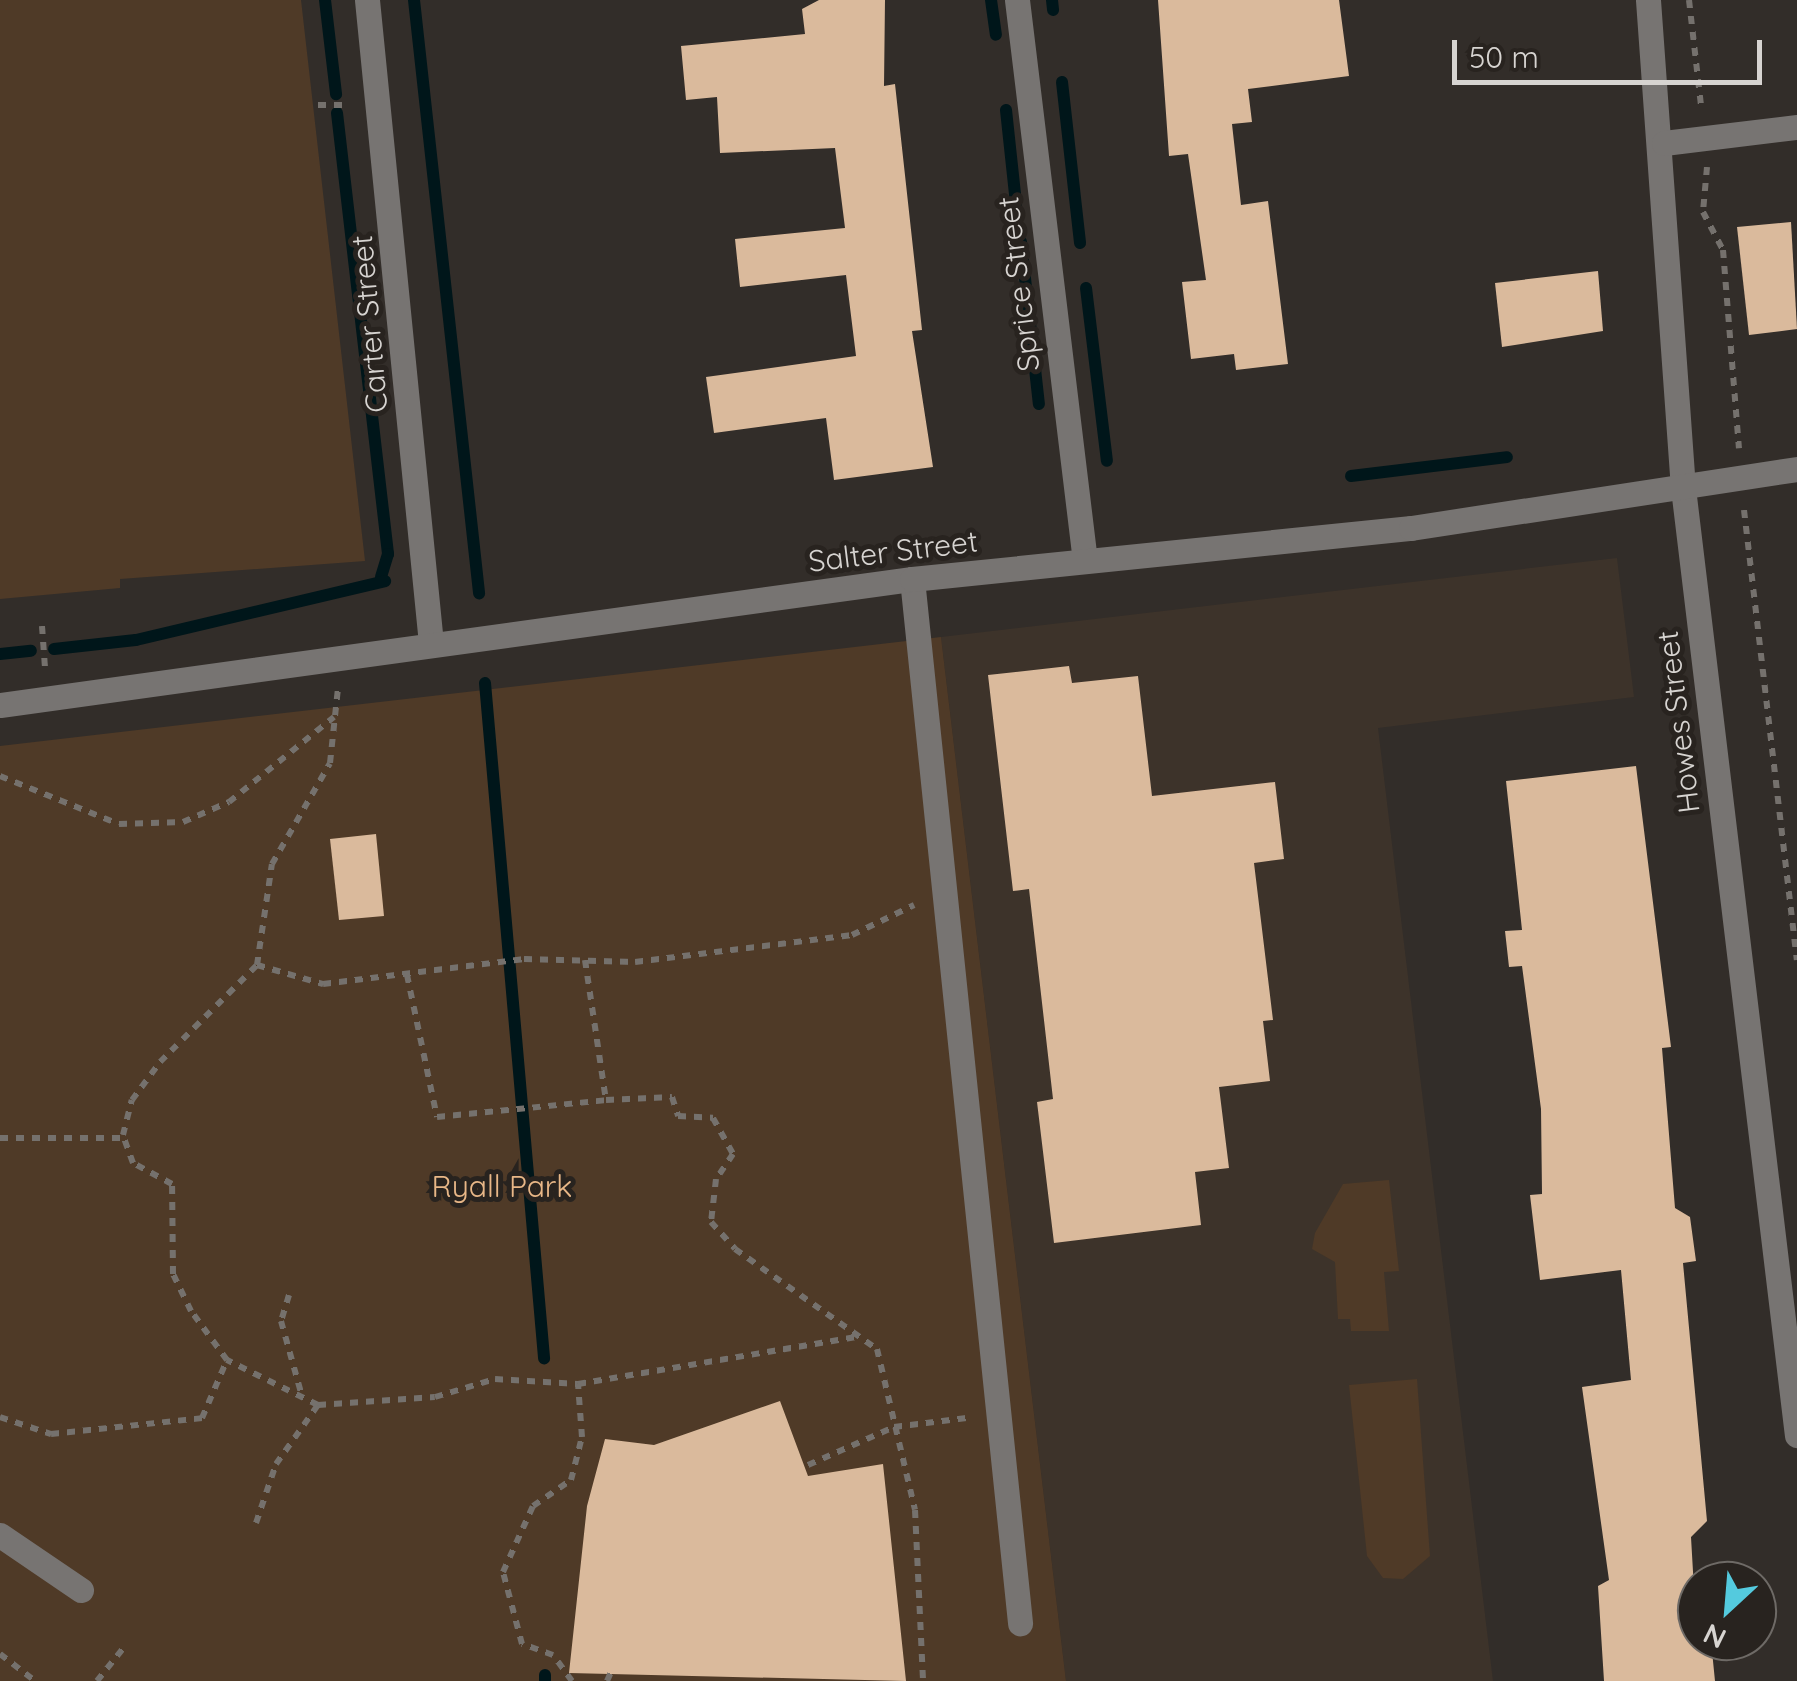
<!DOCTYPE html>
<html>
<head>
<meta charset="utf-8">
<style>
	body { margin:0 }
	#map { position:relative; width:1797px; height:1681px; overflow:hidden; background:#322d29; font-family:Quicksand,sans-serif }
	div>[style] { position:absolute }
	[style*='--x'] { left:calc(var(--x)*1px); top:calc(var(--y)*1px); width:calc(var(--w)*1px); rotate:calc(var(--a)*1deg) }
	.built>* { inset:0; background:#3d332a }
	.green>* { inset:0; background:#4f3a27 }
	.stream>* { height:12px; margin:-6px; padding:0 6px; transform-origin:6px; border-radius:6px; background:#00161a }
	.building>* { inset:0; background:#daba9c }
	.path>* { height:6px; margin-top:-3px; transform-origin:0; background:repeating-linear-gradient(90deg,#75716d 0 8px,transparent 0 16px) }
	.minor>* { height:25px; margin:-12.5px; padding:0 12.5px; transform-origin:12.5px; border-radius:12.5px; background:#777472 }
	span { translate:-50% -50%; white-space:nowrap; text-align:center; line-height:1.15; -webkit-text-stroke:10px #28231f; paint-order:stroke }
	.street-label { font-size:30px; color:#d7d4d1 }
	.park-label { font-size:30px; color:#e8b787 }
	.north { position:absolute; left:1677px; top:1561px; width:100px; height:100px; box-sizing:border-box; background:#28231f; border:2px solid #6e6a66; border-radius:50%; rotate:206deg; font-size:28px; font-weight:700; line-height:40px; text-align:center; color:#d7d4d1 }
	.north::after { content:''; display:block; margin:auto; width:35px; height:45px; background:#54cade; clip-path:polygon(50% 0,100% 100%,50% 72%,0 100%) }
	.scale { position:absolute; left:1452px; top:40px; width:310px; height:45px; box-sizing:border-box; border:5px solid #d7d4d1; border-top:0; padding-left:12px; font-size:30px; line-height:35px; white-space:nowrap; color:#d7d4d1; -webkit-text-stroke:8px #28231f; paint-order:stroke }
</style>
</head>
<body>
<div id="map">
	<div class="built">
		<i style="clip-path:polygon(1617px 558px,1634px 697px,1378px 728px,1493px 1681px,1066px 1681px,941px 637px)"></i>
	</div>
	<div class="green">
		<i style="clip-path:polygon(0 0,301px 0,365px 561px,120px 579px,120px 588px,0 599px)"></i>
		<i style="clip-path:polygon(941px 637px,1066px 1681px,0 1681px,0 746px)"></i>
		<i style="clip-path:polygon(1389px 1180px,1399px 1271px,1384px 1272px,1389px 1331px,1351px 1331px,1350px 1319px,1338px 1319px,1335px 1262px,1312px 1249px,1315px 1233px,1343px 1184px)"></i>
		<i style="clip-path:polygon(1417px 1379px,1430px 1556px,1403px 1579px,1383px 1578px,1367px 1556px,1349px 1385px)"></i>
	</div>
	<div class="stream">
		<i style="--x:325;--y:0;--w:95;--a:83.3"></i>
		<i style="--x:414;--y:0;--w:597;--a:83.74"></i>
		<i style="--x:991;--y:0;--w:35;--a:82"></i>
		<i style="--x:1052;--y:0;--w:10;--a:84"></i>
		<i style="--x:1062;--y:82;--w:162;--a:83.6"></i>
		<i style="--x:1006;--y:110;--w:94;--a:83.9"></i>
		<i style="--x:337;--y:113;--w:444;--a:83.4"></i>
		<i style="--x:388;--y:554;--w:24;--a:107"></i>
		<i style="--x:1021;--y:242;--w:163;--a:83.7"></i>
		<i style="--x:1086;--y:288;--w:174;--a:83.1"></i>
		<i style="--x:1351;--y:476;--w:157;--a:-6.9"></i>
		<i style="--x:54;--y:649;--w:82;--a:-6.3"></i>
		<i style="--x:136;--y:640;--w:256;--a:-13.3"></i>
		<i style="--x:0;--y:654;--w:31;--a:-6"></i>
		<i style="--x:485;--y:683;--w:678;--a:85"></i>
		<i style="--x:545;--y:1675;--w:6;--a:90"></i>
	</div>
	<div class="building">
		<i style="clip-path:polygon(819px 0,885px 0,884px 86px,895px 84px,922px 330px,912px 331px,933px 467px,834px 480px,826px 418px,714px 433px,706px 377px,856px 356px,846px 275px,740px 287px,735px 239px,845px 228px,835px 148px,720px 153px,717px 97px,686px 100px,681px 46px,805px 34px,802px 9px)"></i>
		<i style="clip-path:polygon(1158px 0,1339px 0,1349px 76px,1248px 89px,1252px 122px,1232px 124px,1241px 205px,1268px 201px,1288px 364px,1236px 370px,1234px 354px,1191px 359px,1182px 282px,1206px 280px,1188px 154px,1169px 156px)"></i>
		<i style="clip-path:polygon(1791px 222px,1797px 329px,1749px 335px,1737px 227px)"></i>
		<i style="clip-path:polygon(1598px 271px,1603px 331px,1502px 347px,1495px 283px)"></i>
		<i style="clip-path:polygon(1069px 666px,1072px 683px,1138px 676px,1152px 796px,1275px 782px,1284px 859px,1254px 863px,1273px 1020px,1263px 1021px,1270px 1081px,1219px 1087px,1229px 1168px,1195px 1172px,1201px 1225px,1054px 1243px,1037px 1102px,1053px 1099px,1029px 889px,1013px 891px,988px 675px)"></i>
		<i style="clip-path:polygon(1636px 766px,1671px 1047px,1662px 1048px,1675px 1208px,1690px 1217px,1696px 1261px,1683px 1263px,1707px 1521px,1691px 1537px,1697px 1641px,1711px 1641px,1715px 1681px,1604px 1681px,1598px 1586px,1609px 1580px,1582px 1387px,1631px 1380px,1621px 1270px,1540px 1280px,1530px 1195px,1542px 1194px,1541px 1109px,1522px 966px,1509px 967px,1505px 931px,1522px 930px,1506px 781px)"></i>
		<i style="clip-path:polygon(376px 834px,384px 916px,339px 920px,330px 839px)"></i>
		<i style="clip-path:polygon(780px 1401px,808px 1476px,883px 1464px,906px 1681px,569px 1673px,587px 1506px,605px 1439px,654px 1445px)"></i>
	</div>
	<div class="path">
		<i style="--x:1689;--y:0;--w:106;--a:83.5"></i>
		<i style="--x:318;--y:105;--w:28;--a:0"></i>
		<i style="--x:1707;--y:167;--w:45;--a:95.1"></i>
		<i style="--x:1703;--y:212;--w:43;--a:62.2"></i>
		<i style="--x:1723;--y:250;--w:199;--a:85.4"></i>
		<i style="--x:1744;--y:510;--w:453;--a:83.3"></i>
		<i style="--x:42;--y:626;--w:42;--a:85.9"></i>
		<i style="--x:0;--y:776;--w:128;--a:22"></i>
		<i style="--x:119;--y:824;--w:64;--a:-1.8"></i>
		<i style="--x:183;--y:822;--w:50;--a:-23.5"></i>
		<i style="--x:229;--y:802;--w:135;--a:-39"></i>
		<i style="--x:585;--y:960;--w:142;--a:81.5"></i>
		<i style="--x:606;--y:1100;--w:66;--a:-2.6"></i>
		<i style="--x:672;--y:1097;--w:20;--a:72"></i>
		<i style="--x:678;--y:1116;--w:35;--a:3"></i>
		<i style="--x:713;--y:1118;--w:41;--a:60.9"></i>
		<i style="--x:733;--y:1154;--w:30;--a:124"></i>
		<i style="--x:716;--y:1179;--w:43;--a:96.6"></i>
		<i style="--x:711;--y:1222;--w:36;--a:48"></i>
		<i style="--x:735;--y:1249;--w:174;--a:35.2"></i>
		<i style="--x:877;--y:1349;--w:165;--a:76.7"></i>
		<i style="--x:915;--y:1510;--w:171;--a:87.3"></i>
		<i style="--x:257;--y:965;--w:69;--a:16.1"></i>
		<i style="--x:323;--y:984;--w:203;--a:-7.1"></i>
		<i style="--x:524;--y:959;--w:111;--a:1.5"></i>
		<i style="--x:635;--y:962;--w:219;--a:-7.1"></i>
		<i style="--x:852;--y:935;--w:69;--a:-25.8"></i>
		<i style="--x:407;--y:975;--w:145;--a:78.1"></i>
		<i style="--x:437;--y:1117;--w:170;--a:-5.7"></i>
		<i style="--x:0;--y:1138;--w:124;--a:0"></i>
		<i style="--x:289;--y:1295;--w:27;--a:107"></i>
		<i style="--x:281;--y:1321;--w:78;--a:74.4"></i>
		<i style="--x:318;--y:1405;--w:102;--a:-153.7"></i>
		<i style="--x:227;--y:1360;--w:61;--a:-126.3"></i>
		<i style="--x:191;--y:1311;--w:41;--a:-115.9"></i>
		<i style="--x:173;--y:1274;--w:90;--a:-90.6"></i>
		<i style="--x:172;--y:1184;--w:44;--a:-151.7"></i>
		<i style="--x:133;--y:1163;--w:30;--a:-110"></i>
		<i style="--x:123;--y:1135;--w:36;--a:-76"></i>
		<i style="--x:132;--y:1100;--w:47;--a:-53.6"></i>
		<i style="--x:160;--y:1062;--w:137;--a:-45"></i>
		<i style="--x:257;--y:965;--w:102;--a:-81.6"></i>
		<i style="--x:272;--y:864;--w:116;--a:-60.1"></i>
		<i style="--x:330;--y:763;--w:75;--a:-83.9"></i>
		<i style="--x:0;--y:1417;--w:54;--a:18.4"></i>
		<i style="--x:51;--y:1434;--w:152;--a:-6"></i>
		<i style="--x:202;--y:1418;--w:63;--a:-66.7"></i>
		<i style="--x:808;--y:1465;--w:94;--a:-23.8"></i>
		<i style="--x:894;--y:1427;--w:73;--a:-7.1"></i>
		<i style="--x:256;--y:1523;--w:62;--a:-71.3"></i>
		<i style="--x:276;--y:1464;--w:72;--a:-54.6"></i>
		<i style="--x:318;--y:1405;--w:117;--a:-3.9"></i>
		<i style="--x:435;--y:1397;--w:63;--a:-16.7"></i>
		<i style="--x:495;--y:1379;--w:83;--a:3.4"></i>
		<i style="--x:0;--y:1654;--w:44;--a:37.6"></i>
		<i style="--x:97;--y:1681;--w:45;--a:-51.3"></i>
		<i style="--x:572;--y:1681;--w:32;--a:-126"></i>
		<i style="--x:553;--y:1655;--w:33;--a:-160"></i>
		<i style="--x:522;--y:1644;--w:74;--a:-104.8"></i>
		<i style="--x:503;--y:1572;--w:72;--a:-65.6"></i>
		<i style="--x:533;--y:1506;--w:46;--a:-34.4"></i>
		<i style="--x:571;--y:1480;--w:44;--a:-75.7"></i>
		<i style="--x:582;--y:1437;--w:53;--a:-94.3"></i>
		<i style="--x:578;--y:1384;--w:282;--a:-9.6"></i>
		<i style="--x:607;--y:1681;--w:10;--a:-66"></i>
	</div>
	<div class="minor">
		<i style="--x:367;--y:0;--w:646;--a:84.32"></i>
		<i style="--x:1017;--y:0;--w:565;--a:83.09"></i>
		<i style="--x:1648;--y:0;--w:489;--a:85.9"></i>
		<i style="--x:1683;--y:488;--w:954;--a:83.14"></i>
		<i style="--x:1664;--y:143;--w:134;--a:-6.9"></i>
		<i style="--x:912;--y:579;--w:1050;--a:84.09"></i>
		<i style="--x:0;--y:705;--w:921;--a:-7.87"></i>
		<i style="--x:912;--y:579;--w:502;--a:-5.84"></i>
		<i style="--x:1411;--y:528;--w:390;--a:-8.7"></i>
		<i style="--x:0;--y:1535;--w:98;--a:34.2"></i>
	</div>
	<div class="street-label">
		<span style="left:1018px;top:284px;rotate:-97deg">Sprice Street</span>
		<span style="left:369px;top:324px;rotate:-95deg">Carter Street</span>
		<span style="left:893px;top:551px;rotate:-7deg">Salter Street</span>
		<span style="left:1678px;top:722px;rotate:-97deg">Howes Street</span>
	</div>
	<div class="park-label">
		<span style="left:502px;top:1186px">Ryall Park</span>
	</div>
	<div class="north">N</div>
	<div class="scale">50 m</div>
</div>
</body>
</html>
